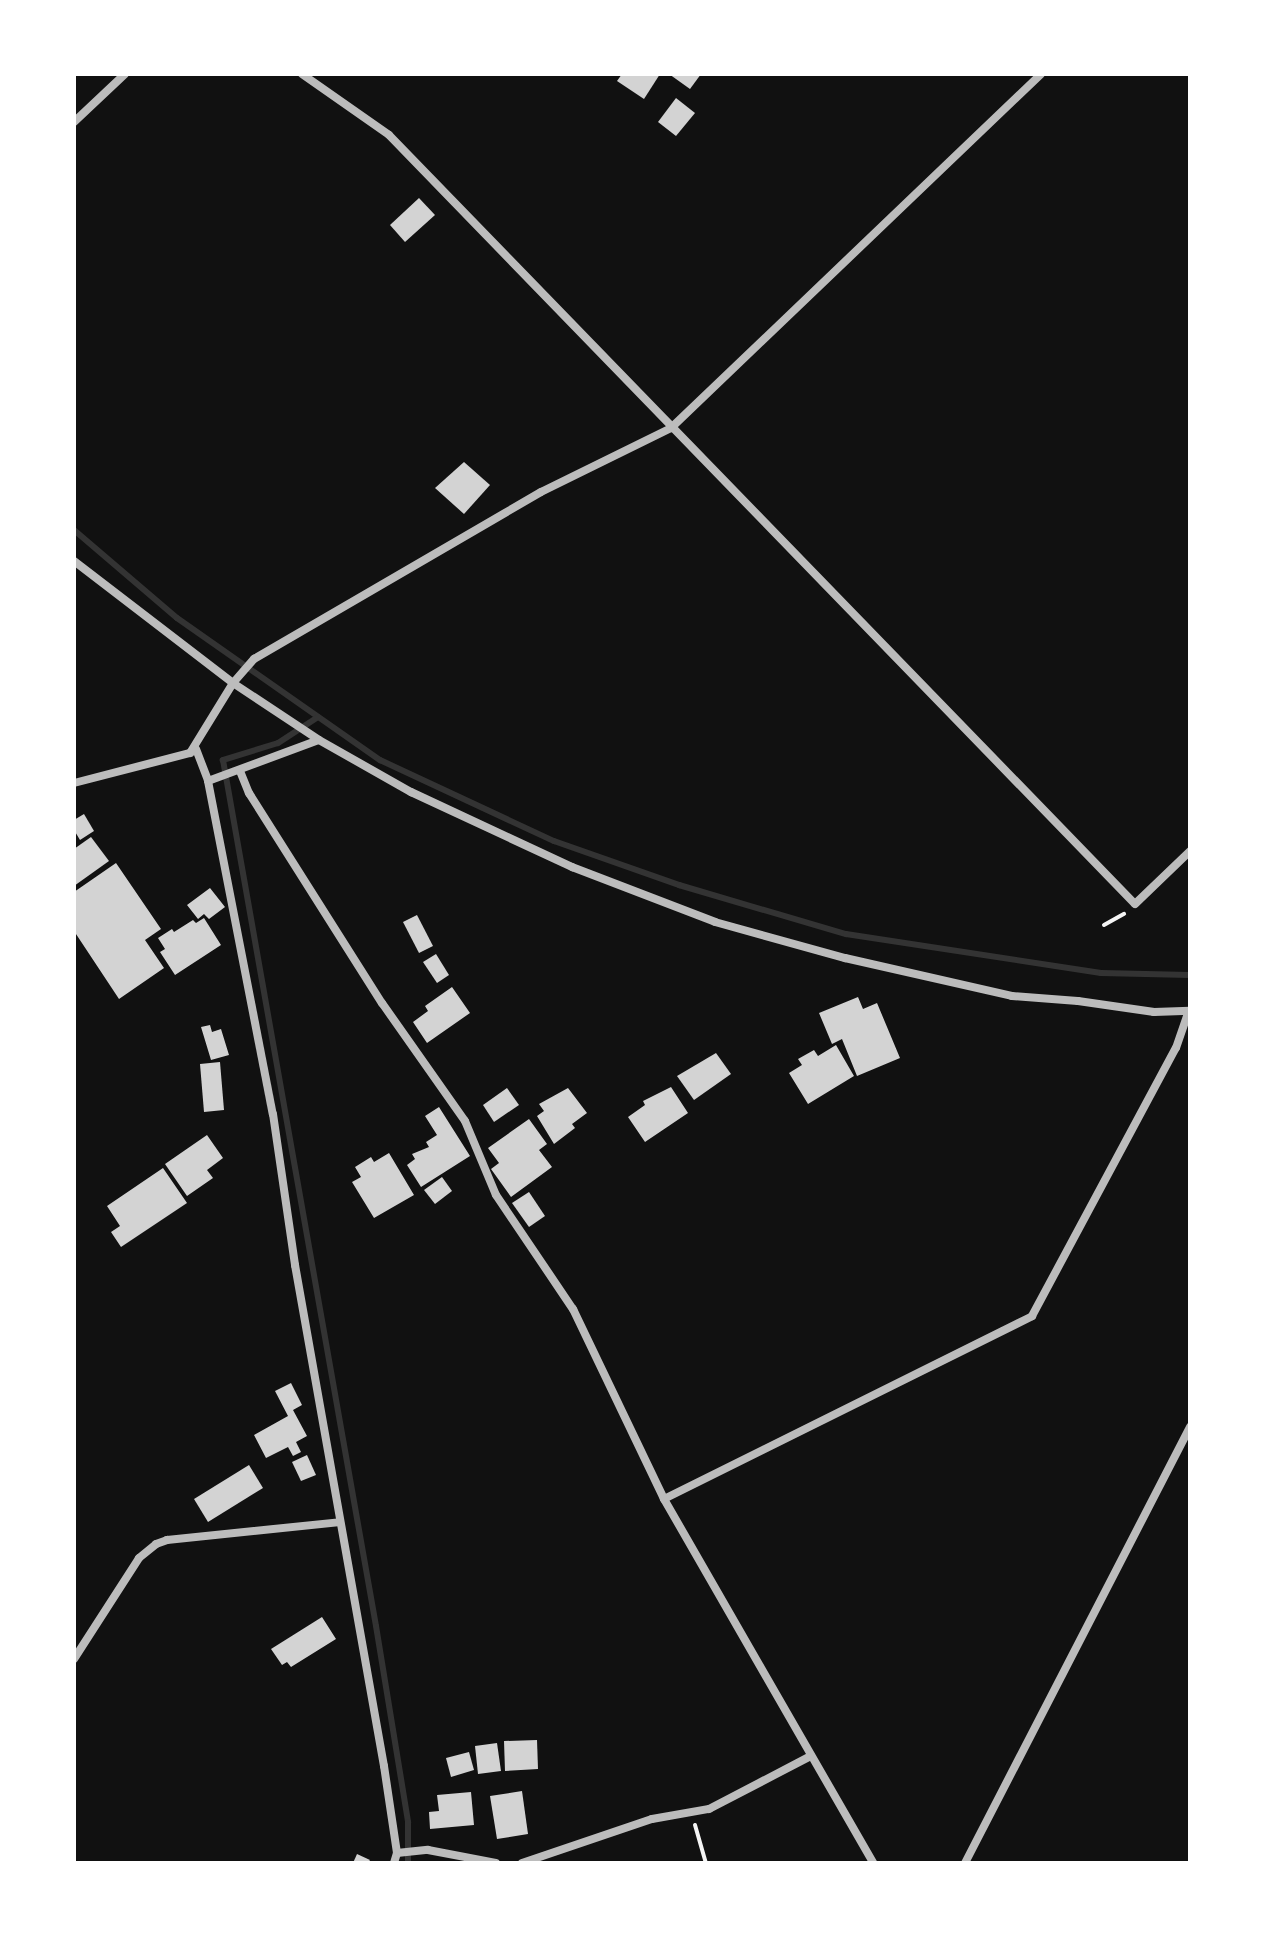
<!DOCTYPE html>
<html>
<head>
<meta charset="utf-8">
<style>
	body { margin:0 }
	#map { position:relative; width:1264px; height:1937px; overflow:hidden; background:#111; font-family:"PT Sans Narrow",sans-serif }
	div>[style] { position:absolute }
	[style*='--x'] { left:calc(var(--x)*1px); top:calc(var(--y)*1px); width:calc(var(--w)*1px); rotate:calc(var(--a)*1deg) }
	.stream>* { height:6px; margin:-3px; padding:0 3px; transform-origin:3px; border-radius:3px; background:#333 }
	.building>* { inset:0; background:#d3d3d3 }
	.path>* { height:4px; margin:-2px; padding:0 2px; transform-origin:2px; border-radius:2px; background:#f5f5f5 }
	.minor>* { height:8px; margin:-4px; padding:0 4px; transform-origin:4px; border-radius:4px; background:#bcbcbc }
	span { translate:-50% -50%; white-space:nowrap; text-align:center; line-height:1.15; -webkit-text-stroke:6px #fff; paint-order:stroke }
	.frame { position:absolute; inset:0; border:76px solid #fff; pointer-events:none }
</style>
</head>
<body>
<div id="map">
	<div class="stream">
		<i style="--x:74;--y:530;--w:135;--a:40.5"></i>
		<i style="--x:177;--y:618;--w:248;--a:35"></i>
		<i style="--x:380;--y:760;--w:192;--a:25"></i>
		<i style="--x:554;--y:841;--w:133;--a:19.4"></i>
		<i style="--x:679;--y:885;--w:174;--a:16.4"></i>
		<i style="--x:846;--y:934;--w:258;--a:8.7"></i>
		<i style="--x:1101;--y:973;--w:89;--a:1.3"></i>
		<i style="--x:318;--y:717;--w:48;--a:147"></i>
		<i style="--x:278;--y:743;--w:58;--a:162.8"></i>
		<i style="--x:223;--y:760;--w:879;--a:79.98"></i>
		<i style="--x:376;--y:1626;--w:199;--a:80.7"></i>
		<i style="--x:408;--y:1822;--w:41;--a:90"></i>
	</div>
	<div class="building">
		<i style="clip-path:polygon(622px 74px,660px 74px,644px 99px,617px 81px)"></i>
		<i style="clip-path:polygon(669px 74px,701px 74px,690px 89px)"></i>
		<i style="clip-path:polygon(676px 98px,695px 113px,676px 136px,658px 122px)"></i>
		<i style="clip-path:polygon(419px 198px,435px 215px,405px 242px,390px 225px)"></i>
		<i style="clip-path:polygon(464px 462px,490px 485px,464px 514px,435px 488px)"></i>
		<i style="clip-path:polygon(84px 814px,94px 831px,80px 840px,74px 830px,74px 820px)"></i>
		<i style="clip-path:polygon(91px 837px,109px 861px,74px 886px,74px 849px)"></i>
		<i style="clip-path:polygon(116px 863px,161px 929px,145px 940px,164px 968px,119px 999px,74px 931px,74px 892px)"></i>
		<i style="clip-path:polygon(210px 888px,225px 907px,209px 919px,204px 914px,198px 919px,187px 905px)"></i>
		<i style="clip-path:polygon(417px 915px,433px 946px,419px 953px,403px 922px)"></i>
		<i style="clip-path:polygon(204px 918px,221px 945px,175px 975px,160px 952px,165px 949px,158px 938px,172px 929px,174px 932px,193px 920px,196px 923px)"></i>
		<i style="clip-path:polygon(436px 954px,449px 975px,437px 983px,423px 962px)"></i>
		<i style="clip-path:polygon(452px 987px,470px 1013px,427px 1043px,413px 1022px,428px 1011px,425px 1006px)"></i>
		<i style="clip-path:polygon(858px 997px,863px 1009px,877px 1003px,900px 1058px,857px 1076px,842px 1039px,832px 1044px,819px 1013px)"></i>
		<i style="clip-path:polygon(210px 1025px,212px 1032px,221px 1029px,229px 1055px,211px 1060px,201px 1027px)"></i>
		<i style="clip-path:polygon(836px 1045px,854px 1076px,808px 1104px,789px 1073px,802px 1065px,798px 1059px,814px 1050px,818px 1056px)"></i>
		<i style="clip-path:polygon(716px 1053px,731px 1074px,694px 1100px,677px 1076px)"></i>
		<i style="clip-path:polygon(220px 1062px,224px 1110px,204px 1112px,200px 1064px)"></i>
		<i style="clip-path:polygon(671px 1087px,688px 1113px,645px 1142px,628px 1117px,645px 1105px,643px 1101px)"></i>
		<i style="clip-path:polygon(507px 1088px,519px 1105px,494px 1122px,483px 1105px)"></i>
		<i style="clip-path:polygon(568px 1088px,587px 1113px,572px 1124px,575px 1128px,554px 1144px,537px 1116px,544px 1111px,539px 1104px)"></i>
		<i style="clip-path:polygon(439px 1107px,470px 1156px,421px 1187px,407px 1165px,415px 1159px,412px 1154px,429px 1147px,426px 1142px,437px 1135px,425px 1116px)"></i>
		<i style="clip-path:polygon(529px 1119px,547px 1144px,539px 1150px,552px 1167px,511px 1197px,491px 1169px,499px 1163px,488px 1148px)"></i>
		<i style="clip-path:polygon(207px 1135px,223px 1158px,207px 1170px,213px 1178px,187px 1196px,165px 1164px)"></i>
		<i style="clip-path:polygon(389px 1153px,414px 1195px,374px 1218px,352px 1182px,361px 1177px,355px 1167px,371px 1157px,374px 1162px)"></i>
		<i style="clip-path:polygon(163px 1168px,187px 1203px,121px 1247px,111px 1232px,120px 1226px,107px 1206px)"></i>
		<i style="clip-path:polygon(442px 1177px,452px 1191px,435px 1204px,424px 1190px)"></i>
		<i style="clip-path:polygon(529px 1192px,545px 1216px,529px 1227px,512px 1203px)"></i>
		<i style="clip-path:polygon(291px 1383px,302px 1405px,293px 1410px,307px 1436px,296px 1442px,301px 1452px,293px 1456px,288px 1447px,266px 1458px,254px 1435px,288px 1416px,275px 1391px)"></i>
		<i style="clip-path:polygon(307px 1455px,316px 1475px,301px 1481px,292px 1462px)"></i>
		<i style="clip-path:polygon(249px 1465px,263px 1488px,208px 1522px,194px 1499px)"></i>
		<i style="clip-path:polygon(322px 1617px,336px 1639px,291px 1667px,287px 1662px,282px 1665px,271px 1649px)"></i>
		<i style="clip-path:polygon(537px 1740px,538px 1769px,505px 1771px,504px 1741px)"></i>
		<i style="clip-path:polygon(497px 1743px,501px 1771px,478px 1774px,475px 1746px)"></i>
		<i style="clip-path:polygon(469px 1752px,474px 1770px,451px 1777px,446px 1758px)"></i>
		<i style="clip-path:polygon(522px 1791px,528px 1834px,497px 1839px,490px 1796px)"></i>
		<i style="clip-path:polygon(471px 1792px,474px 1825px,430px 1829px,429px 1812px,439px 1811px,437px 1795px)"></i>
		<i style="clip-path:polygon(357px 1854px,370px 1860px,368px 1863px,353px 1863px)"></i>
	</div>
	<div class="path">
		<i style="--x:1104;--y:925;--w:23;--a:-29"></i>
		<i style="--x:695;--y:1825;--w:40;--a:74"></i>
	</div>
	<div class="minor">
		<i style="--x:302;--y:74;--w:106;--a:35"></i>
		<i style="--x:389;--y:135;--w:1071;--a:45.87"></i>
		<i style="--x:1135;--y:904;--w:76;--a:-43.9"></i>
		<i style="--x:74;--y:122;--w:70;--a:-43.3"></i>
		<i style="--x:74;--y:561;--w:200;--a:37.5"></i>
		<i style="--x:233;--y:683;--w:103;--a:33.5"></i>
		<i style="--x:319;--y:740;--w:106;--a:29.5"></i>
		<i style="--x:411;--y:792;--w:178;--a:25"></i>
		<i style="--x:572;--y:867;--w:153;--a:21"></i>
		<i style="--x:715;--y:922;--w:135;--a:15.5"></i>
		<i style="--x:845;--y:958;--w:171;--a:12.8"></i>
		<i style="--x:1012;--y:996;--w:66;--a:4.3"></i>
		<i style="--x:1078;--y:1001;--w:77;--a:8.2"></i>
		<i style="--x:1154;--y:1012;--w:36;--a:-2"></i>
		<i style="--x:196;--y:749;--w:34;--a:69"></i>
		<i style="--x:208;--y:781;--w:339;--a:79"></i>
		<i style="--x:273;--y:1114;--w:153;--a:81.7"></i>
		<i style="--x:295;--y:1265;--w:509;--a:79.93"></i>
		<i style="--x:384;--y:1766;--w:88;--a:81.5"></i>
		<i style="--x:397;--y:1853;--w:10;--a:107"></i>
		<i style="--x:240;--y:771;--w:24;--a:68"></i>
		<i style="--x:249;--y:793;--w:249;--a:57.7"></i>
		<i style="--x:382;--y:1003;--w:144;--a:54.9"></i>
		<i style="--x:465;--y:1121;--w:80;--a:67.3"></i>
		<i style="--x:496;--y:1195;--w:138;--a:56"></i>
		<i style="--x:573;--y:1309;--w:211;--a:64.4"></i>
		<i style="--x:664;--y:1499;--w:420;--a:60.1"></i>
		<i style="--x:208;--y:781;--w:118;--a:-20.3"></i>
		<i style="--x:74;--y:783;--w:120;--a:-14.5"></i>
		<i style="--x:190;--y:753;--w:82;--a:-58.4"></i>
		<i style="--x:233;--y:683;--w:32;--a:-49"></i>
		<i style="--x:254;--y:659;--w:332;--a:-30.2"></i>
		<i style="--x:541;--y:492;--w:145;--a:-26.2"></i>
		<i style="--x:671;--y:428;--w:512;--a:-43.73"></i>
		<i style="--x:664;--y:1499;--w:411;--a:-26.4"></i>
		<i style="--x:1032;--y:1316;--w:304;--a:-61.8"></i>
		<i style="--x:1176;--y:1048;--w:39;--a:-71"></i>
		<i style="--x:74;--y:1659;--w:120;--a:-57.2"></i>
		<i style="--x:139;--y:1558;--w:22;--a:-39"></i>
		<i style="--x:156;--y:1544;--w:12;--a:-20"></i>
		<i style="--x:167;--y:1540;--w:174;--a:-5.9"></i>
		<i style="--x:397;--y:1853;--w:31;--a:-6"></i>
		<i style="--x:428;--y:1850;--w:69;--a:10.8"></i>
		<i style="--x:522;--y:1863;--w:137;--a:-18.7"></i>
		<i style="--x:652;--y:1819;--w:58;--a:-10"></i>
		<i style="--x:709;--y:1809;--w:115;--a:-27.5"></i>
		<i style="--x:965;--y:1863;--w:491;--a:-62.7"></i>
	</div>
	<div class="frame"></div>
</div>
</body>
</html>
